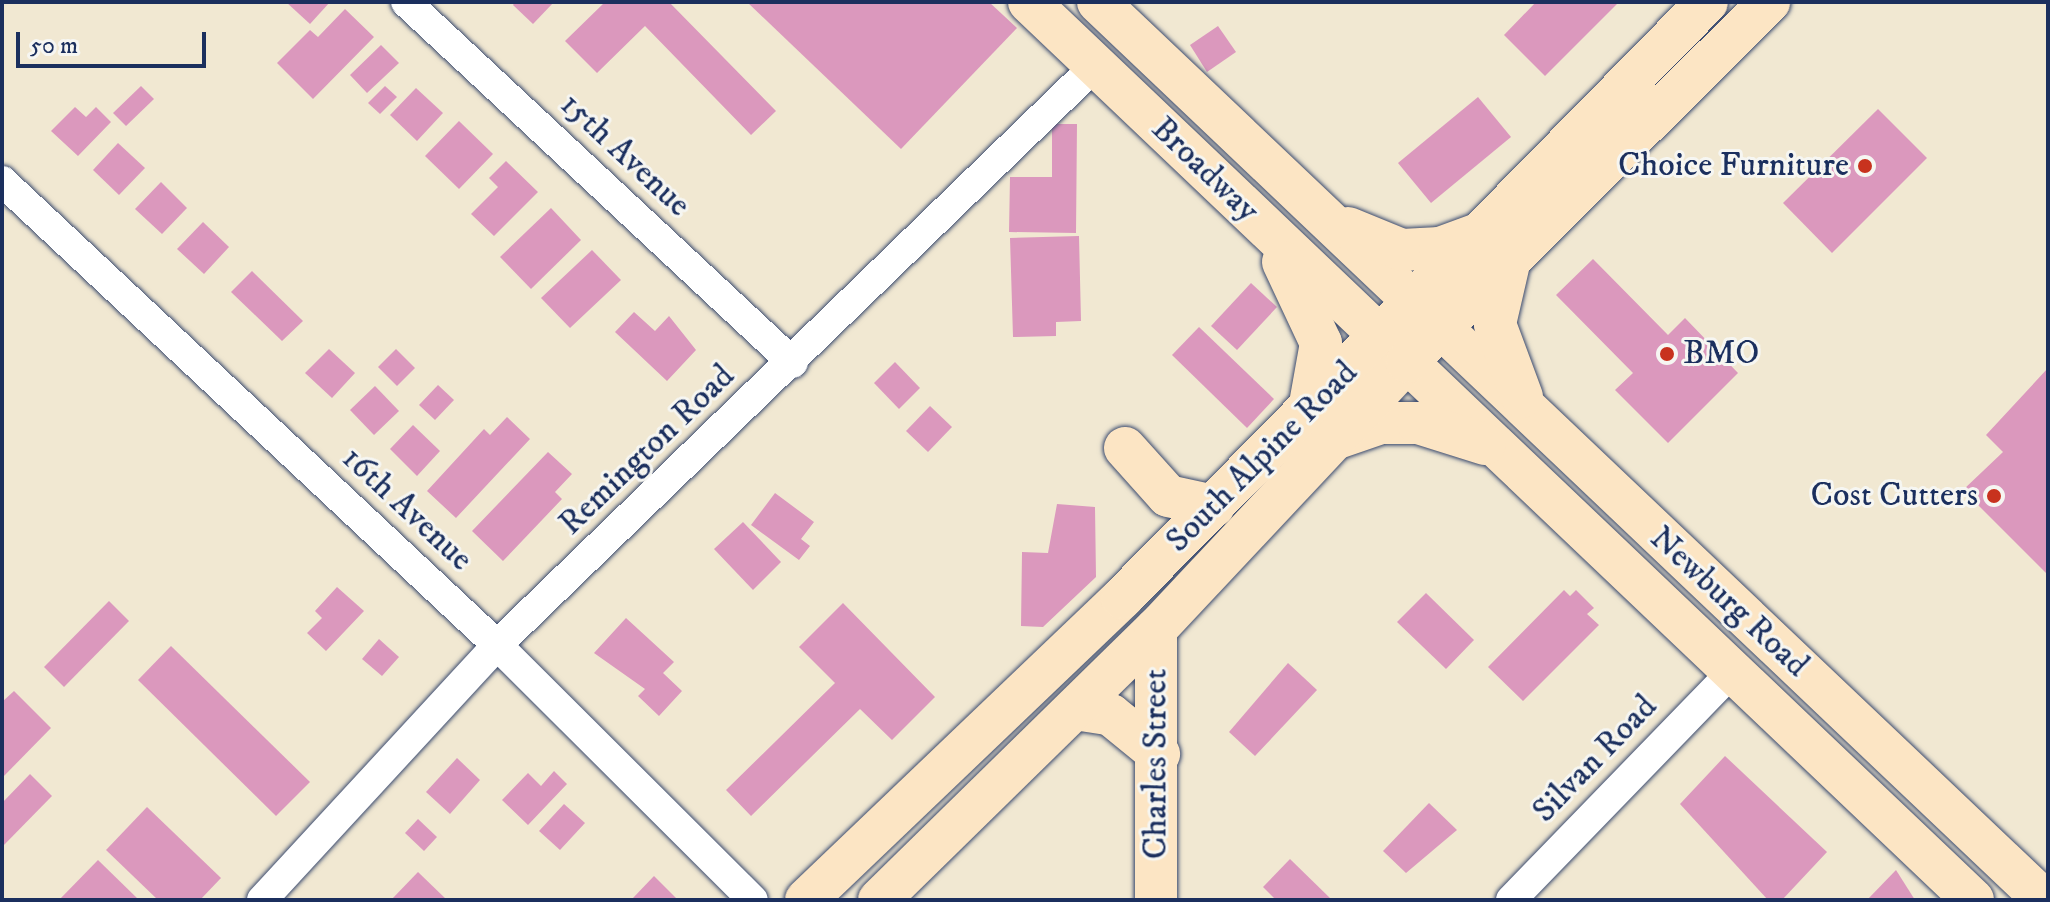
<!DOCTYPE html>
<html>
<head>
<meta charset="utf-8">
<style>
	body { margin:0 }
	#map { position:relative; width:2050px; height:902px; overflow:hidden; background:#f1e8d2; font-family:"IM FELL DW Pica",serif }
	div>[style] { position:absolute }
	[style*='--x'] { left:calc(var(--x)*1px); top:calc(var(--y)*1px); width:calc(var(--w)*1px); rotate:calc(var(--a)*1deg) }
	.building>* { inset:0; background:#db98bd }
	.roads { filter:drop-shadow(0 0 2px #3b4b6f) drop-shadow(0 0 2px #3b4b6f) }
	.street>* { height:30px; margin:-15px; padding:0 15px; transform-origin:15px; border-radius:15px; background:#fff }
	.secondary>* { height:42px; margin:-21px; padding:0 21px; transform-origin:21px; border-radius:21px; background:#fce5c4 }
	.dots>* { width:22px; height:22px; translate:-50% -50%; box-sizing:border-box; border:4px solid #f6f6f2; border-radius:50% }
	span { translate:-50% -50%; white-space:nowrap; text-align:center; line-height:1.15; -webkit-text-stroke:6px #f6f6f2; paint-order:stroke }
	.street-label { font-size:34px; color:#1b2f5e }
	.poi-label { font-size:34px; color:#1b2f5e }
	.right { translate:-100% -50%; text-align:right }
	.left { translate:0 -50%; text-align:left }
	.frame { position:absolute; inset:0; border:4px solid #1b2f5e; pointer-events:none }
	.scale { position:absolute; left:16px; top:32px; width:190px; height:36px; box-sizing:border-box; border:4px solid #1b2f5e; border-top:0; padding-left:10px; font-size:24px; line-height:28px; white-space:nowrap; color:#1b2f5e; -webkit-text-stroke:6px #f6f6f2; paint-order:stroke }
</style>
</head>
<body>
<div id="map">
	<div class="building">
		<i style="clip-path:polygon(286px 2px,330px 2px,310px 24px)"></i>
		<i style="clip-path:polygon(554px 2px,533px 24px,513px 5px,515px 2px)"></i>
		<i style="clip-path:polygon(605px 2px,669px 2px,776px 111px,751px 135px,645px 26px,597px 73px,565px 41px)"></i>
		<i style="clip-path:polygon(747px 2px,989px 2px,1017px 28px,901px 149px)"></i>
		<i style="clip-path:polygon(1536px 2px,1619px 2px,1545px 76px,1504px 35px)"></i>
		<i style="clip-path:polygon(345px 9px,374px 37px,313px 99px,277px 63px,310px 30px,318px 37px)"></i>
		<i style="clip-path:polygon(1218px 26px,1236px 52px,1207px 72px,1190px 45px)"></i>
		<i style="clip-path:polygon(381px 45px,399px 63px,367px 93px,350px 75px)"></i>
		<i style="clip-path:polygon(141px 86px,154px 99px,126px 126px,113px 113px)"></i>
		<i style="clip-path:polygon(385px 86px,397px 97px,380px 114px,368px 103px)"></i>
		<i style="clip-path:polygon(416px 88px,443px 113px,417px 141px,390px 115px)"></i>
		<i style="clip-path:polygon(1478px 97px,1511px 137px,1431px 203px,1398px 163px)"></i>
		<i style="clip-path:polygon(75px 107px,86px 117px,96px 107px,111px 122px,78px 156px,51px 131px)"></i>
		<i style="clip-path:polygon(1878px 109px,1927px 158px,1832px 253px,1783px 203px)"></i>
		<i style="clip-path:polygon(459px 121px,493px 154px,459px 189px,425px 156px)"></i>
		<i style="clip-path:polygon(1052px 124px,1077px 124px,1076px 233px,1009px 232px,1010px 177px,1052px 177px)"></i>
		<i style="clip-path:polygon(118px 143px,145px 168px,119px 195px,93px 170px)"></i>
		<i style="clip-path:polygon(506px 161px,538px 192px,494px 236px,471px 214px,498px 187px,489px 178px)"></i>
		<i style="clip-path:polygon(161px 182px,187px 208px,162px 234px,135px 209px)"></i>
		<i style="clip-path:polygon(551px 208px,581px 240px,531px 289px,500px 257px)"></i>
		<i style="clip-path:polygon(203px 222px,229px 247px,204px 274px,177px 249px)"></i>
		<i style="clip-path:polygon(1079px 236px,1081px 321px,1056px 322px,1056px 336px,1013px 337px,1010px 238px)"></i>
		<i style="clip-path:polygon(592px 250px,621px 280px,570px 328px,541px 298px)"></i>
		<i style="clip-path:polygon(1593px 259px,1668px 335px,1685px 318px,1738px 373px,1668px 443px,1615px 390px,1633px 373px,1556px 295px)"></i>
		<i style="clip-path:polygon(252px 271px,303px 321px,282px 341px,231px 292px)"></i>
		<i style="clip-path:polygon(1251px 283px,1277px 307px,1237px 350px,1211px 326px)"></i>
		<i style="clip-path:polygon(634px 312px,655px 331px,669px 316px,696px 350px,667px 381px,615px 332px)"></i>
		<i style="clip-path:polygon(1199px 327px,1274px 399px,1247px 428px,1172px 355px)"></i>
		<i style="clip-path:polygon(329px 349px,355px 373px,332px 398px,305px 373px)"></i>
		<i style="clip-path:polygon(396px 349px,415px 368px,397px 386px,378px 367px)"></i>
		<i style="clip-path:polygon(895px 362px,920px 388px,899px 409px,874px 383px)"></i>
		<i style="clip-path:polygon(2048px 368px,2048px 575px,1963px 490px,2003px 452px,1986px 435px)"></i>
		<i style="clip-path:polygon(438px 385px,454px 400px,435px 420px,419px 405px)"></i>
		<i style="clip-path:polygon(375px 386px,399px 411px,374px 435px,350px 410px)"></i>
		<i style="clip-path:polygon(930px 406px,952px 427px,928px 452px,906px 431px)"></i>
		<i style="clip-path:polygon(507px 417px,530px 439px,456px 518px,427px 491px,484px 429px,490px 435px)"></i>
		<i style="clip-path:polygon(413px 425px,440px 451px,417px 476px,390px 449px)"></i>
		<i style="clip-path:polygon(548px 452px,572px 474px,555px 492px,562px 499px,503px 561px,472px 531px)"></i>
		<i style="clip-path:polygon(775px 493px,814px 522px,801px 539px,810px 546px,799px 560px,751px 525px)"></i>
		<i style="clip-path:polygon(1057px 504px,1095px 507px,1096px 577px,1043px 627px,1021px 626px,1022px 552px,1048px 553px)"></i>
		<i style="clip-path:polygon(743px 522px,781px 562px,753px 590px,714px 549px)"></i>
		<i style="clip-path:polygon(337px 587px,364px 611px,326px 651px,307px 633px,322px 618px,315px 611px)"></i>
		<i style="clip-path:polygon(1564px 590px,1570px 596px,1576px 590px,1594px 608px,1587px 614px,1599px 625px,1523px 701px,1488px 667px)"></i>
		<i style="clip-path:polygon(1426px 593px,1474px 640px,1446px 669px,1397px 622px)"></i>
		<i style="clip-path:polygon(109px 601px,129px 621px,64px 687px,44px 667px)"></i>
		<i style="clip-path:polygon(843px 603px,935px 697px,892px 740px,860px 709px,751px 816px,726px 790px,835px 683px,799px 647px)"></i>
		<i style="clip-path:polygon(626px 618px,674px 662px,663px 673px,682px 691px,659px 716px,638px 696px,645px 689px,594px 653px)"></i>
		<i style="clip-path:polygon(379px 639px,399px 657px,382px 676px,362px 659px)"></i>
		<i style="clip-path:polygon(171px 646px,310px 782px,276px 816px,138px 680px)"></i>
		<i style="clip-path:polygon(1288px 663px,1317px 690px,1255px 756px,1229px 732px)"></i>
		<i style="clip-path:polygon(14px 691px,51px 728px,2px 778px,2px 702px)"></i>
		<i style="clip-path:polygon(1725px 756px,1827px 852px,1782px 900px,1768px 900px,1680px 804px)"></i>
		<i style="clip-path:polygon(457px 758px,480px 780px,450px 814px,426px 792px)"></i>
		<i style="clip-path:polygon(554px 771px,567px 784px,528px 825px,502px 800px,528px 773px,541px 786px)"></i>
		<i style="clip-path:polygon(30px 774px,52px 796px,2px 847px,2px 803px)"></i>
		<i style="clip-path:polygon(1429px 803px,1457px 830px,1406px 873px,1383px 851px)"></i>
		<i style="clip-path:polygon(564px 804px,585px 823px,560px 850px,539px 831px)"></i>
		<i style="clip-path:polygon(147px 807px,221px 878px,200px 900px,158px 900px,106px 850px)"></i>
		<i style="clip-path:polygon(418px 819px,437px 837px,424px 851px,405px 833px)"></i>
		<i style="clip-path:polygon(1290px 859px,1332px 900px,1276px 900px,1263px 887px)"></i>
		<i style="clip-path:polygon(98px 860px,139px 900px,59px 900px)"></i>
		<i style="clip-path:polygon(1896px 870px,1915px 900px,1867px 900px)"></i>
		<i style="clip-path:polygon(418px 872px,447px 900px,391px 900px)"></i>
		<i style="clip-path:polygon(654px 876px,678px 900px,632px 899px)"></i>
	</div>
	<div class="roads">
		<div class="street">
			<i style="--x:406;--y:2;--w:529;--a:43.01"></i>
			<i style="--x:2;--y:181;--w:678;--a:43.15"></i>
			<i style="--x:497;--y:645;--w:361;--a:44.9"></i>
			<i style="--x:262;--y:900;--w:347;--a:-47.3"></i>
			<i style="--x:497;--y:645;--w:834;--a:-44.08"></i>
			<i style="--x:1511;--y:900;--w:319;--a:-45.9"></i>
		</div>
		<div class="secondary">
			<i style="--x:1029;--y:2;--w:1303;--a:43.57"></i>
			<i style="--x:1098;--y:2;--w:1304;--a:43.51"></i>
			<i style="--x:1348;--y:228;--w:58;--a:22.2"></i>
			<i style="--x:1402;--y:250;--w:38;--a:-3"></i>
			<i style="--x:1440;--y:248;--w:40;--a:-20.2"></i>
			<i style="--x:1510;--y:259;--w:67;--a:103"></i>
			<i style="--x:1495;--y:324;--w:78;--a:69.7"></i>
			<i style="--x:1283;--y:262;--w:89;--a:64.9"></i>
			<i style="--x:1321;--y:343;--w:68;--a:100.2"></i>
			<i style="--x:1337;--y:438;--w:46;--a:-18.8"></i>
			<i style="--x:1381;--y:423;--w:37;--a:0"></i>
			<i style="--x:1418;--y:423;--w:70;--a:17.4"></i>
			<i style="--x:1125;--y:448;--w:64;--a:48.1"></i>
			<i style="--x:1168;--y:496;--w:47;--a:12.3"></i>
			<i style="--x:1075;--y:709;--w:36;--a:9"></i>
			<i style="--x:1111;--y:715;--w:62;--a:39.1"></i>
			<i style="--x:806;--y:900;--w:437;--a:-43.7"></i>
			<i style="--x:1122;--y:598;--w:835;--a:-45.53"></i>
			<i style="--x:879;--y:900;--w:388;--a:-44.4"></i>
			<i style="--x:1156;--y:629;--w:366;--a:-46.8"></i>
			<i style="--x:1407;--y:362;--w:511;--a:-44.84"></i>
			<i style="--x:1156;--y:900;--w:271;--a:-90"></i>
		</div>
	</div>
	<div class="dots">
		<i style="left:1865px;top:166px;background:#c8321e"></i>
		<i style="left:1667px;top:354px;background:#c8321e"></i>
		<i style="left:1994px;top:496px;background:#c8321e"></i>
	</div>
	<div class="street-label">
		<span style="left:625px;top:155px;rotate:43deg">15th Avenue</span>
		<span style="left:1205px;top:170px;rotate:44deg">Broadway</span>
		<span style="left:647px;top:450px;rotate:-44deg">Remington Road</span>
		<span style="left:1262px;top:457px;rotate:-45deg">South Alpine Road</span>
		<span style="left:407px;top:509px;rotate:43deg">16th Avenue</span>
		<span style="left:1729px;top:602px;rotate:43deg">Newburg Road</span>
		<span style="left:1595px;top:759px;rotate:-46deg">Silvan Road</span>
		<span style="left:1156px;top:764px;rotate:-90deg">Charles Street</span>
	</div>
	<div class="poi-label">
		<span class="right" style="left:1849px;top:166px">Choice Furniture</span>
		<span class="left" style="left:1683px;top:354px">BMO</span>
		<span class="right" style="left:1978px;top:496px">Cost Cutters</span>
	</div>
	<div class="frame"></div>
	<div class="scale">50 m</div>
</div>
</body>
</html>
